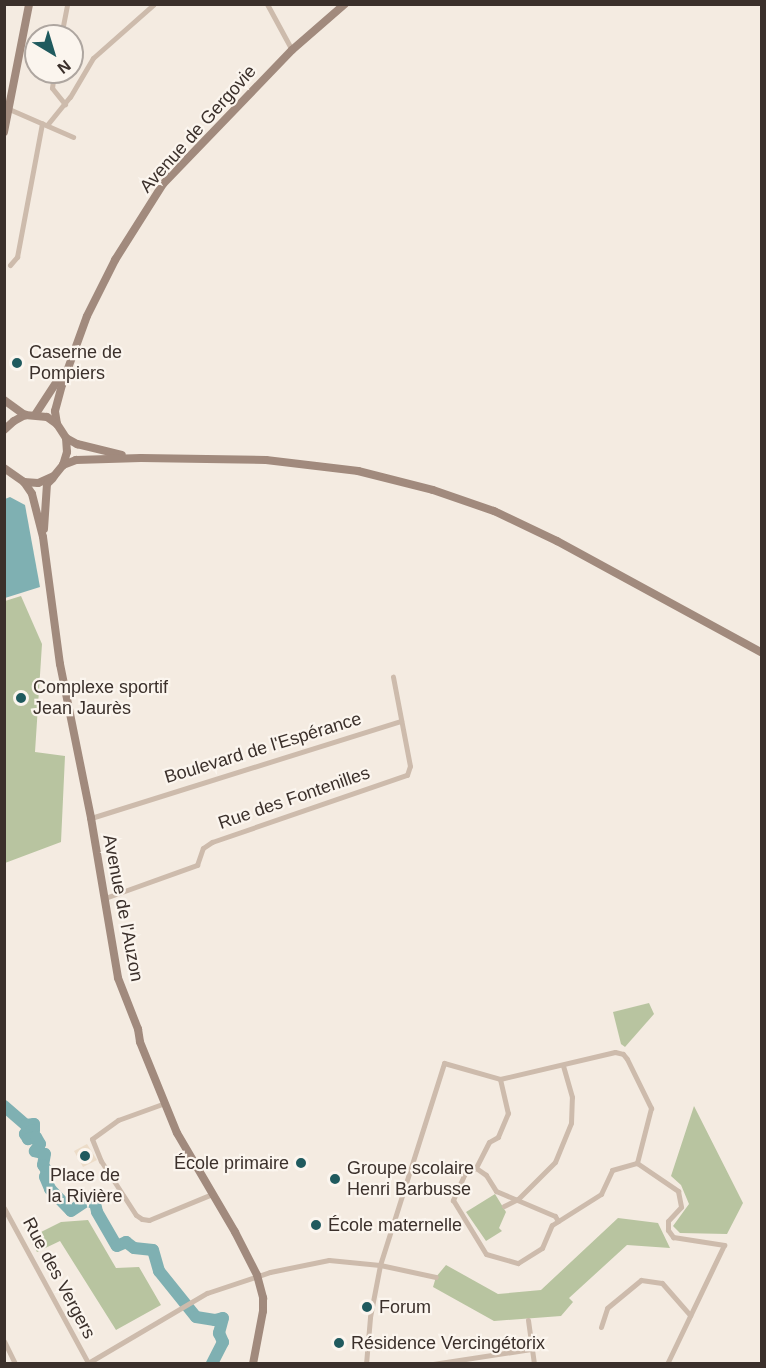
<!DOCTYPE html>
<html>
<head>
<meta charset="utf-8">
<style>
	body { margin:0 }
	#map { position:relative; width:766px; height:1368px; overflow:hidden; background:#f4ebe1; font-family:Helvetica,sans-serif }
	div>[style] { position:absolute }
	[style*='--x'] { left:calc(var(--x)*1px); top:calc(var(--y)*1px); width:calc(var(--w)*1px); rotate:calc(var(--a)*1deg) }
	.green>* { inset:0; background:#b8c4a0 }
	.plaza>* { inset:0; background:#ecdcc8 }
	.water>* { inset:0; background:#7fb0b2 }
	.river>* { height:12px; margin:-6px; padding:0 6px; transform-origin:6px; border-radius:6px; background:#7fb0b2 }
	.street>* { height:5px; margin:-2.5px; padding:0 2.5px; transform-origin:2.5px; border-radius:2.5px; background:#cdbbac }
	.secondary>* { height:8px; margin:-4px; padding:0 4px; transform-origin:4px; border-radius:4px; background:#a18a7d }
	.dots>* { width:16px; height:16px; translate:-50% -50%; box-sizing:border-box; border:3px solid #fbf5ee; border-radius:50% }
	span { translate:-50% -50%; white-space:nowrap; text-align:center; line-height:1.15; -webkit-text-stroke:4.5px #fbf5ee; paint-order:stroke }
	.street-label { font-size:18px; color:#3b302b }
	.poi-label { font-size:18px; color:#3b302b }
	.left { translate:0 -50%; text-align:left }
	.right { translate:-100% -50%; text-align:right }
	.frame { position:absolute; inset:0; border:6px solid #3b302b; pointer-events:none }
	.north { position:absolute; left:24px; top:24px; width:60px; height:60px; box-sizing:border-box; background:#fbf5ee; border:2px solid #aea6a0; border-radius:50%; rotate:142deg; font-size:16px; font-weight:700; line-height:24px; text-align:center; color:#3b302b }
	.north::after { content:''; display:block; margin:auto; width:21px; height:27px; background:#1f5a5e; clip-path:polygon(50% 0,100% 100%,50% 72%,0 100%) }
</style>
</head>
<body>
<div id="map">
	<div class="green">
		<i style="clip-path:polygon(21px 596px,42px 644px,35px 752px,65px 756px,61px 842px,5px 863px,5px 601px)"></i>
		<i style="clip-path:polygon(649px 1003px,654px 1014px,625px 1047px,621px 1044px,613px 1012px)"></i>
		<i style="clip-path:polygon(694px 1106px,743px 1203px,727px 1234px,680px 1233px,673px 1226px,689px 1204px,681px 1185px,671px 1176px)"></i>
		<i style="clip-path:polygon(495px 1194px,506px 1212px,499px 1228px,502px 1231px,486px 1241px,466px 1212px)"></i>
		<i style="clip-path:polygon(618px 1218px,658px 1223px,670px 1248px,627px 1245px,569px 1298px,573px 1302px,561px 1316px,494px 1321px,433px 1287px,436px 1277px,446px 1265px,498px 1294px,541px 1290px)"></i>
		<i style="clip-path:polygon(88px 1220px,116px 1268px,139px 1267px,161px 1305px,116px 1330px,60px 1241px,37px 1252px,29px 1238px,61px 1222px)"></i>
	</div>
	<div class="plaza">
		<i style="clip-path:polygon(87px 1144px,97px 1160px,83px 1167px,74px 1151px)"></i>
	</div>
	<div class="water">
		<i style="clip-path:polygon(10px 497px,25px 505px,40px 587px,5px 598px,5px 499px)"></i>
	</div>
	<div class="river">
		<i style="--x:4;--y:1106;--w:29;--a:41"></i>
		<i style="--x:26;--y:1125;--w:8;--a:-7"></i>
		<i style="--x:34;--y:1124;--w:6;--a:90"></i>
		<i style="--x:34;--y:1130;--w:10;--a:156"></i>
		<i style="--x:25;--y:1134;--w:6;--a:59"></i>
		<i style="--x:28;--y:1139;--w:8;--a:-14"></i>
		<i style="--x:36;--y:1137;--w:8;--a:60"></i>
		<i style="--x:40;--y:1144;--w:9;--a:126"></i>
		<i style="--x:35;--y:1151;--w:10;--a:17"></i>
		<i style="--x:45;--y:1154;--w:11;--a:100"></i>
		<i style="--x:43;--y:1165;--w:7;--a:56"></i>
		<i style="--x:47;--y:1171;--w:6;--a:108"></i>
		<i style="--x:45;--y:1177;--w:13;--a:67"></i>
		<i style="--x:50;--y:1189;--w:30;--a:46"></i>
		<i style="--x:71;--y:1211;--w:18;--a:-34"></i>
		<i style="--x:86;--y:1201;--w:9;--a:13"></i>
		<i style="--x:95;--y:1203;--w:9;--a:77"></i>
		<i style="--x:97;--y:1212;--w:39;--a:60"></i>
		<i style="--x:117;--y:1246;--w:10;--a:-24"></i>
		<i style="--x:126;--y:1242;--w:10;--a:37"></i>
		<i style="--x:134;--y:1248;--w:19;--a:6"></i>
		<i style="--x:153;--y:1250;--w:22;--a:74"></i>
		<i style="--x:159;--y:1271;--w:59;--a:51.2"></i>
		<i style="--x:196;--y:1317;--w:19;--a:9"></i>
		<i style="--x:215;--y:1320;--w:8;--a:-14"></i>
		<i style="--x:223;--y:1318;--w:16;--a:105"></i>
		<i style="--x:219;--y:1333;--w:10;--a:66"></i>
		<i style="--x:223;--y:1342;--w:25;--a:117"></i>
	</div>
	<div class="street">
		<i style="--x:267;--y:4;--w:52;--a:61.5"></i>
		<i style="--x:61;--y:36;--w:33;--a:-79"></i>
		<i style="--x:54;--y:72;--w:16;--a:97"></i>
		<i style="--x:52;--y:88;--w:21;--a:51"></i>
		<i style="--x:9;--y:109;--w:70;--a:23.6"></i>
		<i style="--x:47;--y:125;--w:36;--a:-51"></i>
		<i style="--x:70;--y:97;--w:45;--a:-59.5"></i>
		<i style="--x:93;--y:58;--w:81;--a:-41.5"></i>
		<i style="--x:10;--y:265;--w:11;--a:-49"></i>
		<i style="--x:17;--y:257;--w:136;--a:-79.4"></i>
		<i style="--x:91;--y:818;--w:325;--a:-17.4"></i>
		<i style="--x:105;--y:898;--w:98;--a:-19.7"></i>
		<i style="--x:197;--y:865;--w:18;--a:-71"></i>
		<i style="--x:203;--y:848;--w:11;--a:-34"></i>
		<i style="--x:212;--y:842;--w:206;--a:-19"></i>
		<i style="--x:407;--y:775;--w:9;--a:-72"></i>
		<i style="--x:410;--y:766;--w:91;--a:-100.8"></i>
		<i style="--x:500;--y:1079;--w:35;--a:77"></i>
		<i style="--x:508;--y:1113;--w:26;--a:113"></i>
		<i style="--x:498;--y:1137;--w:10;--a:151"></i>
		<i style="--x:489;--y:1142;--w:29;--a:117"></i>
		<i style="--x:476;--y:1168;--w:12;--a:156"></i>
		<i style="--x:465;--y:1173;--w:30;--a:114"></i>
		<i style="--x:453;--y:1200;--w:63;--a:58.6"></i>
		<i style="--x:486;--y:1254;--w:33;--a:16"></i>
		<i style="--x:518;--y:1263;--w:28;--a:-32"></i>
		<i style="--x:542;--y:1248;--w:25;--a:-67"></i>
		<i style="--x:552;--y:1225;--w:58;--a:-32.3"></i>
		<i style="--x:601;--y:1194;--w:26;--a:-65"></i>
		<i style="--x:612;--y:1170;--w:26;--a:-16"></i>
		<i style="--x:165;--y:1103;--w:50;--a:160.1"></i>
		<i style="--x:118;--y:1120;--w:32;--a:144"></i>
		<i style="--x:92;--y:1139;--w:24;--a:68"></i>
		<i style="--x:101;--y:1161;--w:64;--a:57.1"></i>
		<i style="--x:136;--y:1215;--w:7;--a:34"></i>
		<i style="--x:142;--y:1219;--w:7;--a:8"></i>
		<i style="--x:149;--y:1220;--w:68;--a:-22.4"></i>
		<i style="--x:476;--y:1168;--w:12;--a:35"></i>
		<i style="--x:486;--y:1175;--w:19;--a:58"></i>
		<i style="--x:496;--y:1191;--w:64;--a:23"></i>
		<i style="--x:555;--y:1216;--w:6;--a:59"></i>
		<i style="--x:504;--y:1206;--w:16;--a:-27"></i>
		<i style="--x:518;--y:1199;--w:52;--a:-45"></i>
		<i style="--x:555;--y:1162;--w:42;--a:-67.7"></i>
		<i style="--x:571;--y:1123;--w:26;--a:-88"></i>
		<i style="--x:572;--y:1097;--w:33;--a:-106"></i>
		<i style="--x:4;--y:1208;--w:176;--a:61.5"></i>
		<i style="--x:88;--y:1363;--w:138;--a:-30.5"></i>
		<i style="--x:207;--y:1293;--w:66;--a:-18.4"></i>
		<i style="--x:270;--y:1272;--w:60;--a:-11.5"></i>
		<i style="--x:329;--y:1260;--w:51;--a:5.6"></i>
		<i style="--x:380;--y:1265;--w:57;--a:12.1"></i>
		<i style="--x:528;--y:1320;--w:44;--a:82.2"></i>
		<i style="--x:601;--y:1327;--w:20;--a:-72"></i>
		<i style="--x:607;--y:1308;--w:44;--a:-39.5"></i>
		<i style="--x:641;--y:1280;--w:21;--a:8"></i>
		<i style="--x:662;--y:1283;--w:43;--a:48.8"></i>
		<i style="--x:4;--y:1341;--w:25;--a:64"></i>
		<i style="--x:366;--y:1364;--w:47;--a:-85.1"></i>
		<i style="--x:370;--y:1317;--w:53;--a:-79.1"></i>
		<i style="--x:380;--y:1265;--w:212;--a:-72.4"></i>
		<i style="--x:444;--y:1063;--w:58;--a:15.9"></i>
		<i style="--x:500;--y:1079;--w:118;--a:-13.2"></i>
		<i style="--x:615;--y:1052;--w:8;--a:14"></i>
		<i style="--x:623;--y:1054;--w:6;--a:51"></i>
		<i style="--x:627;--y:1059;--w:55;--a:63.9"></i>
		<i style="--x:651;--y:1108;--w:57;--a:104.3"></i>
		<i style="--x:637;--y:1163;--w:50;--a:34.3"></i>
		<i style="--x:678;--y:1191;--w:16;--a:79"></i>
		<i style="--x:681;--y:1207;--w:19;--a:133"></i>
		<i style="--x:668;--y:1221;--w:9;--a:90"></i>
		<i style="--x:668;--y:1230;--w:9;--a:54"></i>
		<i style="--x:673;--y:1237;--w:52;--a:8.9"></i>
		<i style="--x:724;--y:1245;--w:132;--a:115.6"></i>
		<i style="--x:433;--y:1364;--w:99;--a:-8.7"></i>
	</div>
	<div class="secondary">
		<i style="--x:4;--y:132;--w:130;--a:-78.9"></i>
		<i style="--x:4;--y:400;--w:26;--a:36"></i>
		<i style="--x:35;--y:415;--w:51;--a:-56.9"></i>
		<i style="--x:57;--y:424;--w:13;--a:-99"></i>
		<i style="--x:55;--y:411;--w:27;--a:-75"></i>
		<i style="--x:62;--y:385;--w:73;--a:-70.1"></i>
		<i style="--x:87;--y:316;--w:63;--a:-63.4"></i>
		<i style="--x:115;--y:260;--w:90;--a:-57.7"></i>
		<i style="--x:163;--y:184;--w:186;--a:-46.1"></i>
		<i style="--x:292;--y:50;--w:70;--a:-41"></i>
		<i style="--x:4;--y:430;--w:13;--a:-42"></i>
		<i style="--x:14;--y:421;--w:13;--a:-29"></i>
		<i style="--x:25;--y:415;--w:22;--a:5"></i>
		<i style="--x:47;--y:417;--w:12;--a:35"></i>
		<i style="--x:57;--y:424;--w:17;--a:57"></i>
		<i style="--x:66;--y:438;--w:14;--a:86"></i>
		<i style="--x:67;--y:452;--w:14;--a:107"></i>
		<i style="--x:63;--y:465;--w:14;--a:129"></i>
		<i style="--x:54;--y:476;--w:17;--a:156"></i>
		<i style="--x:38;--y:483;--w:14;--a:-176"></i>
		<i style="--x:24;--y:482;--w:24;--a:-145"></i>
		<i style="--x:66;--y:438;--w:13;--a:29"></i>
		<i style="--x:77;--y:444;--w:46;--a:13.7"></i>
		<i style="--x:63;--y:465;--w:14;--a:-21"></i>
		<i style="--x:76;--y:460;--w:65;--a:-1.8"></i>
		<i style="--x:141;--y:458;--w:125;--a:0.9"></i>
		<i style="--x:266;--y:460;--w:93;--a:6.8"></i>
		<i style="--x:358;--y:471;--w:77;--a:14.2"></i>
		<i style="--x:433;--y:490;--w:65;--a:19"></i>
		<i style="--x:494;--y:511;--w:70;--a:25.5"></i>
		<i style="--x:557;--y:541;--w:234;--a:28.6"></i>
		<i style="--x:24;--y:482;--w:14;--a:56"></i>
		<i style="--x:32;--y:494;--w:44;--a:75.7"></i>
		<i style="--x:43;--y:537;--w:128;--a:82.4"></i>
		<i style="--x:60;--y:664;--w:157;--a:78.6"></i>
		<i style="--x:91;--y:818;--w:162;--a:80.4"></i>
		<i style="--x:118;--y:978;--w:55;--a:68.6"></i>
		<i style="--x:138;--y:1029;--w:13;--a:81"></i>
		<i style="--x:140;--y:1042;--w:98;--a:67.9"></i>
		<i style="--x:177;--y:1133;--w:115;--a:59.6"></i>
		<i style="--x:235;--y:1232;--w:48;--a:62.9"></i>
		<i style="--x:257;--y:1275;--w:24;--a:75"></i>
		<i style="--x:263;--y:1298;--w:13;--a:90"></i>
		<i style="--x:263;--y:1311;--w:54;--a:100.7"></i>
		<i style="--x:44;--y:529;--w:45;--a:-86.2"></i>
		<i style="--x:47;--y:484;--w:8;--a:-45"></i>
	</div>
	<div class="dots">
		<i style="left:17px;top:363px;background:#1f5a5e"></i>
		<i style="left:21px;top:698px;background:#1f5a5e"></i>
		<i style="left:85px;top:1156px;background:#1f5a5e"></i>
		<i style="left:301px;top:1163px;background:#1f5a5e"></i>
		<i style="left:335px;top:1179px;background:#1f5a5e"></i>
		<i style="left:316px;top:1225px;background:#1f5a5e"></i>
		<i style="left:367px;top:1307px;background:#1f5a5e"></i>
		<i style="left:339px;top:1343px;background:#1f5a5e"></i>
	</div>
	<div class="street-label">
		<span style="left:198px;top:129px;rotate:-48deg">Avenue de Gergovie</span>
		<span style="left:263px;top:748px;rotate:-17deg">Boulevard de l'Espérance</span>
		<span style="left:294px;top:798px;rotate:-19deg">Rue des Fontenilles</span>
		<span style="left:123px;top:908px;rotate:79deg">Avenue de l'Auzon</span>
		<span style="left:59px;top:1278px;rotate:62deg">Rue des Vergers</span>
	</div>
	<div class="poi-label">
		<span class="left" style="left:29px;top:363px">Caserne de<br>Pompiers</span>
		<span class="left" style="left:33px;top:698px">Complexe sportif<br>Jean Jaurès</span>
		<span class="right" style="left:289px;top:1163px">École primaire</span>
		<span class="left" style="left:347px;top:1179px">Groupe scolaire<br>Henri Barbusse</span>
		<span style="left:85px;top:1186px">Place de<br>la Rivière</span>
		<span class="left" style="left:328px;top:1225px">École maternelle</span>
		<span class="left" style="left:379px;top:1307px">Forum</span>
		<span class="left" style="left:351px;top:1343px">Résidence Vercingétorix</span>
	</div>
	<div class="frame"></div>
	<div class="north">N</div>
</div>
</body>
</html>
